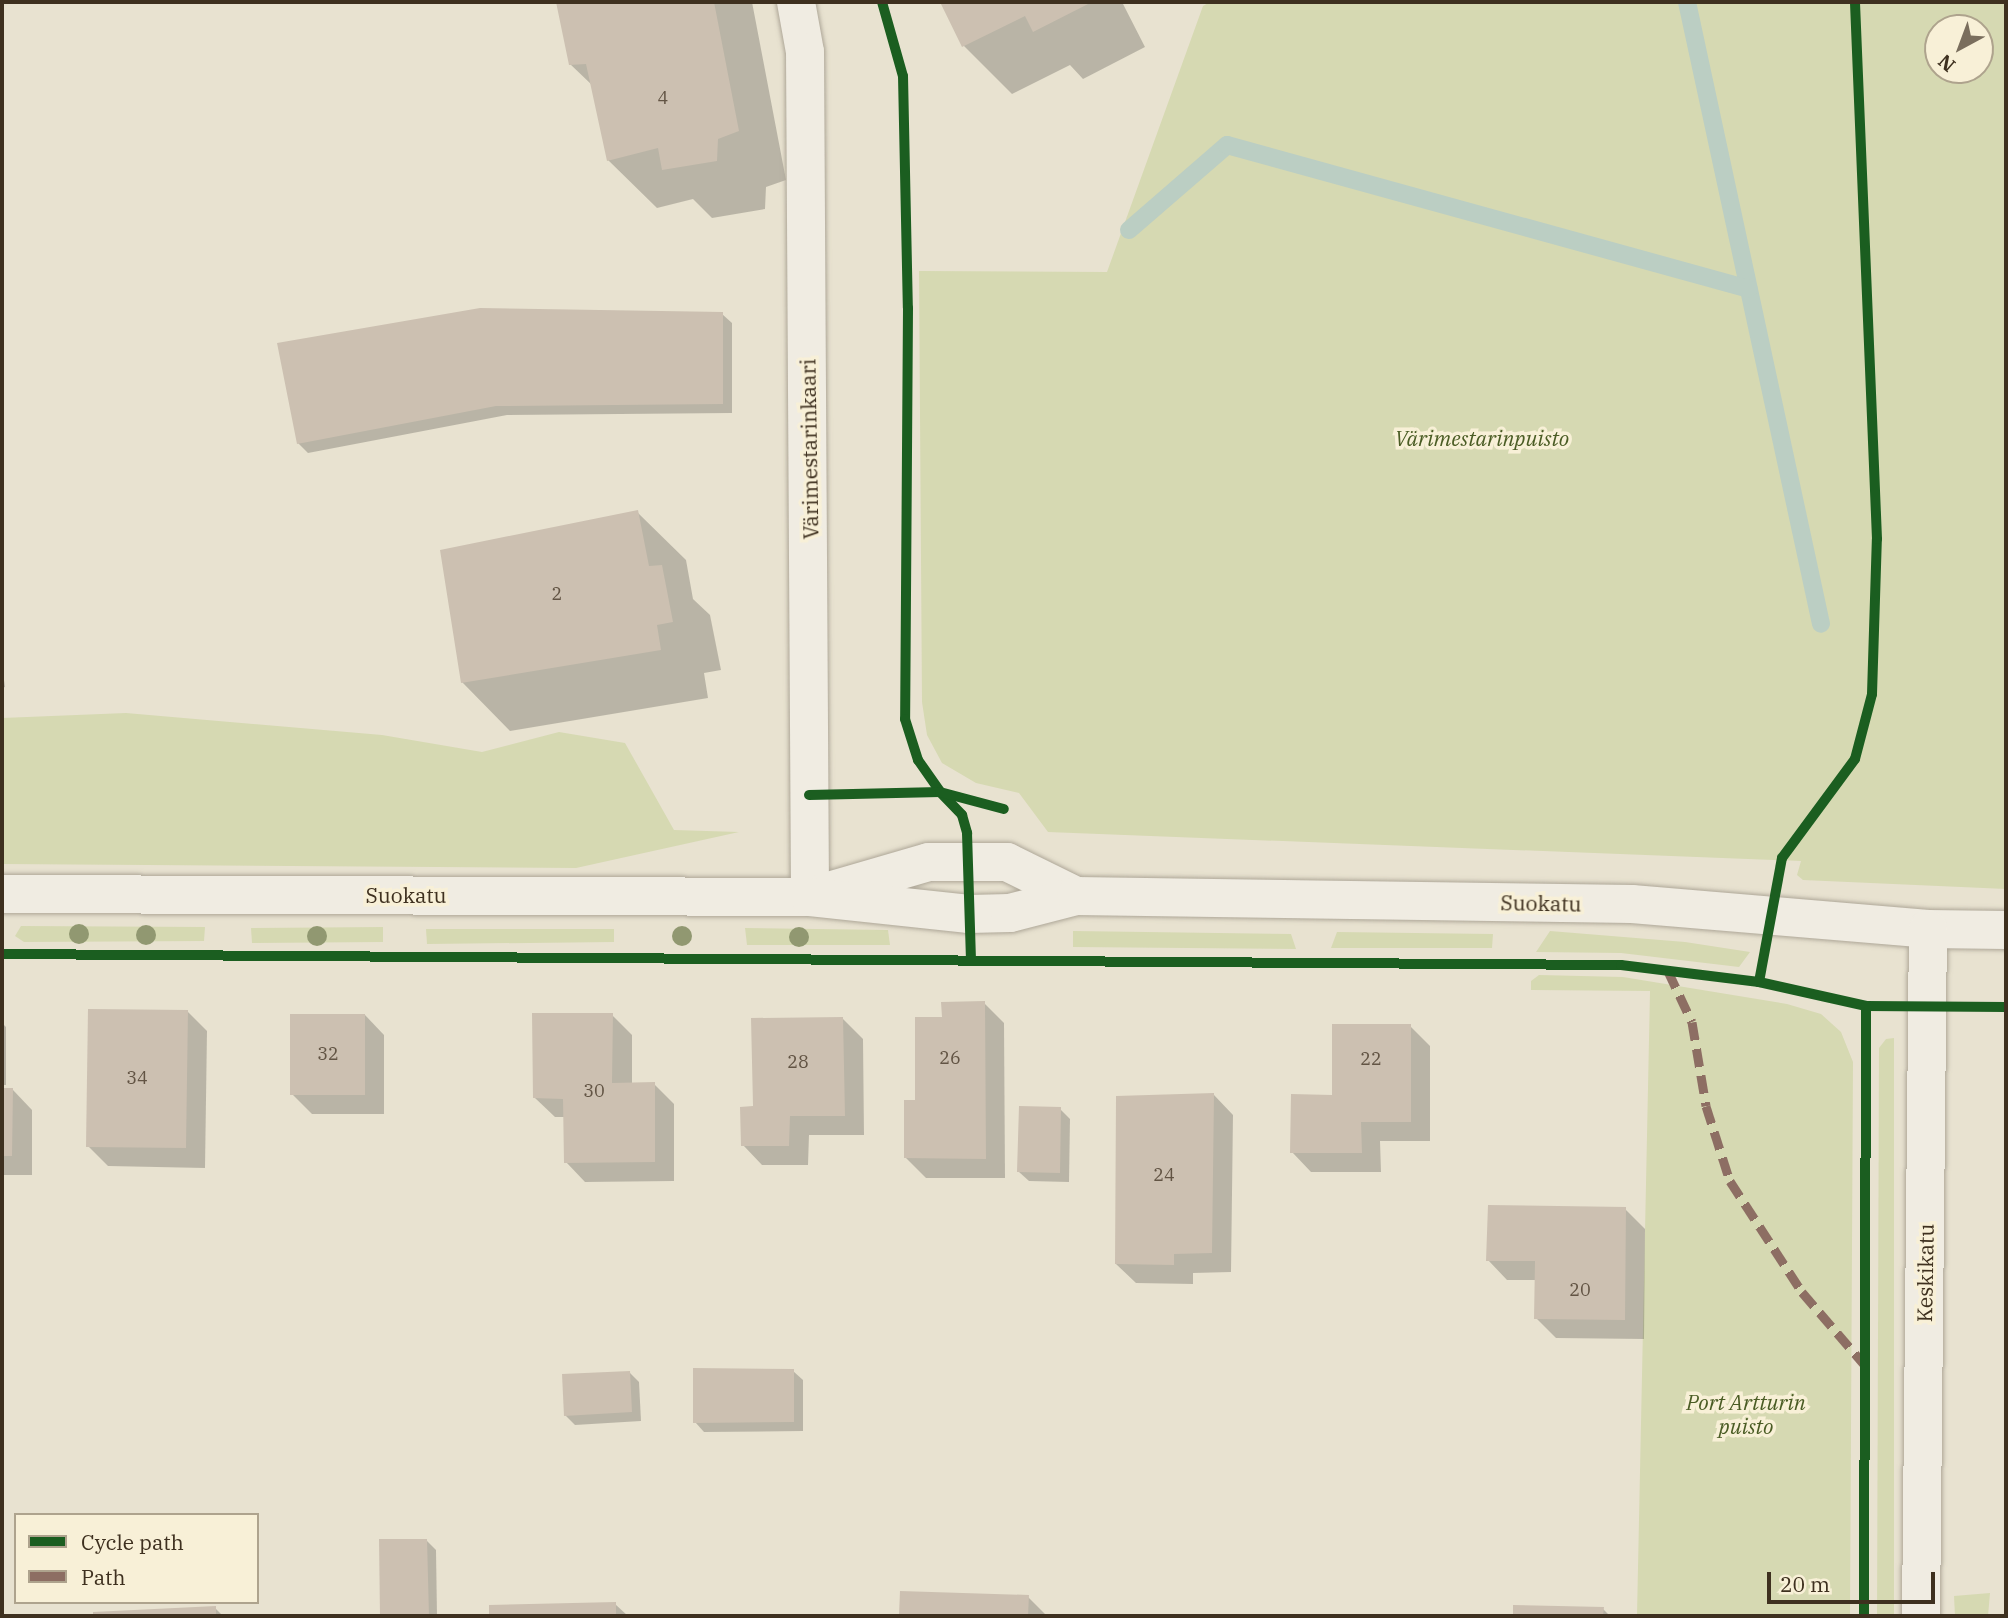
<!DOCTYPE html>
<html>
<head>
<meta charset="utf-8">
<style>
	body { margin:0 }
	#map { position:relative; width:2008px; height:1618px; overflow:hidden; background:#e8e2d0; font-family:"IBM Plex Serif",serif }
	div>[style] { position:absolute }
	[style*='--x'] { left:calc(var(--x)*1px); top:calc(var(--y)*1px); width:calc(var(--w)*1px); rotate:calc(var(--a)*1deg) }
	.green>* { inset:0; background:#d6d9b2 }
	.shadow>* { inset:0; background:#0003 }
	.stream>* { height:18px; margin:-9px; padding:0 9px; transform-origin:9px; border-radius:9px; background:#bbcec3 }
	.building>* { inset:0; background:#ccc0b1 }
	.roads { filter:drop-shadow(0 0 2px #aea798) drop-shadow(0 0 2px #aea798) }
	.minor>* { height:38px; margin:-19px; padding:0 19px; transform-origin:19px; border-radius:19px; background:#f0ece2 }
	.quiet>* { height:9px; margin-top:-4.5px; transform-origin:0; background:repeating-linear-gradient(90deg,#8d6e63 0 18px,transparent 0 27px) }
	.cycleway>* { height:10px; margin:-5px; padding:0 5px; transform-origin:5px; border-radius:5px; background:#1b5e20 }
	.trees>* { width:20px; height:20px; margin:-10px; border-radius:50%; background:#919871 }
	span { translate:-50% -50%; white-space:nowrap; text-align:center; line-height:1.15; -webkit-text-stroke:7px #f8f0d7; paint-order:stroke }
	.number-label { font-size:18px; color:#625444 }
	.number-label span { -webkit-text-stroke-width:0 }
	.park-label { font-size:21px; color:#4a5c24; font-style:italic }
	.street-label { font-size:21px; color:#3e301f }
	.frame { position:absolute; inset:0; border:4px solid #3e301f; pointer-events:none }
	.legend { position:absolute; left:14px; top:1513px; width:245px; height:91px; box-sizing:border-box; background:#f8f0d7; border:2px solid #aea38d; margin:0; padding:9px 12px; list-style:none; font-size:21px; color:#3e301f }
	.legend li { display:flex; align-items:center; gap:14px; height:35px }
	.legend b { width:35px; border:2px solid #aea38d }
	.north { position:absolute; left:1924px; top:14px; width:70px; height:70px; box-sizing:border-box; background:#f8f0d7; border:2px solid #aea38d; border-radius:50%; rotate:221deg; font-size:19px; font-weight:700; line-height:28px; text-align:center; color:#3e301f }
	.north::after { content:''; display:block; margin:auto; width:24px; height:32px; background:#7a6e5d; clip-path:polygon(50% 0,100% 100%,50% 72%,0 100%) }
	.scale { position:absolute; left:1767px; top:1572px; width:168px; height:32px; box-sizing:border-box; border:4px solid #3e301f; border-top:0; padding-left:9px; font-size:21px; line-height:24px; white-space:nowrap; color:#3e301f; -webkit-text-stroke:5px #f8f0d7; paint-order:stroke }
</style>
</head>
<body>
<div id="map">
	<div class="green">
		<i style="clip-path:polygon(evenodd,1210px 2px,2006px 2px,2006px 889px,1803px 880px,1797px 875px,1801px 861px,1048px 832px,1019px 793px,976px 783px,942px 763px,927px 735px,922px 702px,919px 271px,1107px 272px,1203px 6px,1210px 2px,1938px 28px,1980px 28px,1980px 70px,1938px 70px,1938px 28px)"></i>
		<i style="clip-path:polygon(126px 713px,382px 735px,482px 752px,559px 732px,625px 743px,674px 830px,739px 832px,576px 868px,2px 864px,2px 718px)"></i>
		<i style="clip-path:polygon(21px 926px,205px 927px,204px 941px,24px 942px,15px 936px)"></i>
		<i style="clip-path:polygon(383px 927px,383px 942px,252px 943px,251px 928px)"></i>
		<i style="clip-path:polygon(745px 928px,888px 930px,890px 945px,747px 945px)"></i>
		<i style="clip-path:polygon(426px 929px,614px 929px,614px 942px,427px 944px)"></i>
		<i style="clip-path:polygon(1073px 931px,1291px 934px,1296px 949px,1073px 947px)"></i>
		<i style="clip-path:polygon(1550px 931px,1685px 942px,1750px 952px,1739px 967px,1621px 953px,1536px 952px)"></i>
		<i style="clip-path:polygon(1337px 932px,1493px 934px,1492px 948px,1331px 948px)"></i>
		<i style="clip-path:polygon(1539px 975px,1623px 977px,1787px 1004px,1821px 1014px,1841px 1032px,1853px 1062px,1850px 1616px,1637px 1616px,1650px 991px,1531px 990px,1531px 981px)"></i>
		<i style="clip-path:polygon(1894px 1038px,1894px 1616px,1877px 1616px,1879px 1048px,1886px 1039px)"></i>
		<i style="clip-path:polygon(1990px 1593px,1988px 1616px,1955px 1616px,1954px 1596px)"></i>
	</div>
	<div class="shadow">
		<i style="clip-path:polygon(557px 2px,752px 2px,786px 180px,766px 187px,765px 209px,712px 218px,693px 199px,657px 208px,608px 160px,593px 86px,570px 64px)"></i>
		<i style="clip-path:polygon(942px 2px,1122px 2px,1145px 47px,1083px 79px,1070px 65px,1012px 94px,964px 46px)"></i>
		<i style="clip-path:polygon(722px 314px,732px 323px,732px 413px,507px 415px,308px 453px,298px 443px)"></i>
		<i style="clip-path:polygon(637px 512px,686px 560px,693px 599px,710px 615px,721px 670px,704px 673px,708px 698px,510px 731px,462px 682px)"></i>
		<i style="clip-path:polygon(2px 666px,5px 687px,2px 688px)"></i>
		<i style="clip-path:polygon(984px 1003px,1004px 1023px,1005px 1178px,926px 1178px,906px 1158px,917px 1101px,943px 1019px)"></i>
		<i style="clip-path:polygon(187px 1011px,207px 1031px,205px 1168px,108px 1166px,88px 1146px)"></i>
		<i style="clip-path:polygon(365px 1015px,384px 1035px,384px 1114px,312px 1114px,292px 1094px)"></i>
		<i style="clip-path:polygon(612px 1015px,632px 1035px,632px 1084px,654px 1084px,674px 1104px,674px 1181px,585px 1182px,566px 1162px,565px 1117px,555px 1117px,535px 1098px)"></i>
		<i style="clip-path:polygon(843px 1019px,863px 1039px,864px 1135px,809px 1135px,808px 1165px,762px 1165px,743px 1145px)"></i>
		<i style="clip-path:polygon(2px 1023px,6px 1027px,6px 1085px,2px 1085px)"></i>
		<i style="clip-path:polygon(1410px 1026px,1430px 1046px,1430px 1141px,1380px 1141px,1381px 1172px,1311px 1172px,1292px 1152px,1333px 1097px)"></i>
		<i style="clip-path:polygon(2px 1090px,13px 1090px,32px 1110px,32px 1175px,2px 1175px)"></i>
		<i style="clip-path:polygon(1214px 1095px,1233px 1115px,1231px 1272px,1193px 1273px,1193px 1284px,1136px 1283px,1116px 1264px)"></i>
		<i style="clip-path:polygon(1060px 1109px,1070px 1119px,1069px 1182px,1029px 1181px,1019px 1172px)"></i>
		<i style="clip-path:polygon(1625px 1209px,1645px 1229px,1644px 1339px,1556px 1338px,1536px 1318px,1536px 1280px,1507px 1280px,1488px 1260px)"></i>
		<i style="clip-path:polygon(793px 1371px,803px 1380px,803px 1431px,704px 1432px,695px 1422px)"></i>
		<i style="clip-path:polygon(629px 1372px,639px 1382px,641px 1421px,575px 1425px,565px 1415px)"></i>
		<i style="clip-path:polygon(381px 1541px,427px 1541px,436px 1550px,437px 1616px,382px 1616px)"></i>
		<i style="clip-path:polygon(902px 1593px,1028px 1597px,1047px 1616px,901px 1616px)"></i>
		<i style="clip-path:polygon(615px 1604px,628px 1616px,491px 1616px,491px 1607px)"></i>
		<i style="clip-path:polygon(1515px 1607px,1603px 1609px,1610px 1616px,1514px 1616px)"></i>
		<i style="clip-path:polygon(215px 1608px,223px 1616px,95px 1616px,95px 1613px)"></i>
	</div>
	<div class="stream">
		<i style="--x:1687;--y:2;--w:636;--a:77.84"></i>
		<i style="--x:1129;--y:230;--w:130;--a:-40.9"></i>
		<i style="--x:1227;--y:145;--w:541;--a:15.42"></i>
	</div>
	<div class="building">
		<i style="clip-path:polygon(556px 2px,714px 2px,739px 131px,718px 139px,717px 161px,662px 170px,658px 148px,607px 161px,586px 64px,569px 65px)"></i>
		<i style="clip-path:polygon(940px 2px,1092px 2px,1033px 32px,1025px 16px,962px 47px)"></i>
		<i style="clip-path:polygon(480px 308px,723px 312px,723px 404px,496px 406px,297px 444px,277px 343px)"></i>
		<i style="clip-path:polygon(638px 510px,649px 566px,662px 565px,673px 622px,657px 625px,661px 650px,461px 683px,440px 550px)"></i>
		<i style="clip-path:polygon(985px 1001px,986px 1159px,904px 1158px,904px 1100px,915px 1100px,915px 1017px,942px 1017px,941px 1002px)"></i>
		<i style="clip-path:polygon(88px 1009px,188px 1010px,186px 1148px,86px 1147px)"></i>
		<i style="clip-path:polygon(532px 1013px,613px 1013px,612px 1083px,655px 1082px,655px 1162px,564px 1163px,563px 1099px,533px 1098px)"></i>
		<i style="clip-path:polygon(290px 1014px,365px 1014px,365px 1095px,290px 1095px)"></i>
		<i style="clip-path:polygon(843px 1017px,845px 1116px,790px 1116px,789px 1146px,741px 1146px,740px 1107px,753px 1106px,751px 1018px)"></i>
		<i style="clip-path:polygon(1332px 1024px,1411px 1024px,1411px 1122px,1361px 1122px,1362px 1153px,1290px 1153px,1291px 1094px,1332px 1095px)"></i>
		<i style="clip-path:polygon(2px 1088px,13px 1088px,12px 1156px,2px 1156px)"></i>
		<i style="clip-path:polygon(1214px 1093px,1212px 1253px,1174px 1254px,1174px 1265px,1115px 1264px,1116px 1096px)"></i>
		<i style="clip-path:polygon(1019px 1106px,1061px 1107px,1060px 1173px,1017px 1172px)"></i>
		<i style="clip-path:polygon(1488px 1205px,1626px 1207px,1625px 1320px,1534px 1319px,1535px 1261px,1486px 1261px)"></i>
		<i style="clip-path:polygon(693px 1368px,794px 1369px,794px 1422px,693px 1423px)"></i>
		<i style="clip-path:polygon(630px 1371px,632px 1412px,564px 1416px,562px 1374px)"></i>
		<i style="clip-path:polygon(379px 1539px,427px 1539px,429px 1616px,380px 1616px)"></i>
		<i style="clip-path:polygon(900px 1591px,1029px 1595px,1028px 1616px,899px 1616px)"></i>
		<i style="clip-path:polygon(616px 1602px,616px 1616px,489px 1616px,489px 1605px)"></i>
		<i style="clip-path:polygon(1513px 1605px,1604px 1607px,1603px 1616px,1513px 1616px)"></i>
		<i style="clip-path:polygon(216px 1606px,216px 1616px,93px 1616px,93px 1612px)"></i>
	</div>
	<div class="roads">
		<div class="minor">
			<i style="--x:796;--y:2;--w:51;--a:79.8"></i>
			<i style="--x:805;--y:52;--w:845;--a:89.66"></i>
			<i style="--x:822;--y:893;--w:111;--a:-16.2"></i>
			<i style="--x:929;--y:862;--w:78;--a:0"></i>
			<i style="--x:1007;--y:862;--w:77;--a:26.2"></i>
			<i style="--x:2;--y:894;--w:808;--a:0.21"></i>
			<i style="--x:810;--y:897;--w:160;--a:6.1"></i>
			<i style="--x:969;--y:914;--w:41;--a:-1.4"></i>
			<i style="--x:1010;--y:913;--w:68;--a:-14.4"></i>
			<i style="--x:1076;--y:896;--w:556;--a:0.82"></i>
			<i style="--x:1632;--y:904;--w:297;--a:4.8"></i>
			<i style="--x:1928;--y:929;--w:78;--a:0.7"></i>
			<i style="--x:1921;--y:1616;--w:687;--a:-89.42"></i>
		</div>
	</div>
	<div class="quiet">
		<i style="--x:1668;--y:971;--w:56;--a:64.8"></i>
		<i style="--x:1692;--y:1022;--w:85;--a:80.5"></i>
		<i style="--x:1706;--y:1106;--w:79;--a:72.3"></i>
		<i style="--x:1730;--y:1181;--w:132;--a:57"></i>
		<i style="--x:1802;--y:1292;--w:95;--a:49.3"></i>
	</div>
	<div class="cycleway">
		<i style="--x:882;--y:2;--w:77;--a:74.2"></i>
		<i style="--x:903;--y:76;--w:232;--a:88.8"></i>
		<i style="--x:908;--y:308;--w:411;--a:90.4"></i>
		<i style="--x:905;--y:719;--w:43;--a:72.4"></i>
		<i style="--x:918;--y:760;--w:39;--a:55"></i>
		<i style="--x:940;--y:792;--w:32;--a:46"></i>
		<i style="--x:962;--y:815;--w:19;--a:74"></i>
		<i style="--x:967;--y:833;--w:126;--a:88.2"></i>
		<i style="--x:809;--y:795;--w:131;--a:-1.3"></i>
		<i style="--x:940;--y:792;--w:66;--a:14.9"></i>
		<i style="--x:2;--y:954;--w:1619;--a:0.39"></i>
		<i style="--x:1621;--y:965;--w:139;--a:7"></i>
		<i style="--x:1759;--y:982;--w:110;--a:12.6"></i>
		<i style="--x:1866;--y:1006;--w:140;--a:0.4"></i>
		<i style="--x:1759;--y:982;--w:126;--a:-79.5"></i>
		<i style="--x:1782;--y:858;--w:123;--a:-53.6"></i>
		<i style="--x:1855;--y:759;--w:67;--a:-75.3"></i>
		<i style="--x:1872;--y:694;--w:155;--a:-88.2"></i>
		<i style="--x:1877;--y:539;--w:537;--a:-92.35"></i>
		<i style="--x:1864;--y:1616;--w:610;--a:-89.81"></i>
	</div>
	<div class="trees">
		<i style="left:79px;top:934px"></i>
		<i style="left:146px;top:935px"></i>
		<i style="left:317px;top:936px"></i>
		<i style="left:682px;top:936px"></i>
		<i style="left:799px;top:937px"></i>
	</div>
	<div class="number-label">
		<span style="left:663px;top:98px">4</span>
		<span style="left:557px;top:594px">2</span>
		<span style="left:328px;top:1054px">32</span>
		<span style="left:950px;top:1058px">26</span>
		<span style="left:1371px;top:1059px">22</span>
		<span style="left:798px;top:1062px">28</span>
		<span style="left:137px;top:1078px">34</span>
		<span style="left:594px;top:1091px">30</span>
		<span style="left:1164px;top:1175px">24</span>
		<span style="left:1580px;top:1290px">20</span>
	</div>
	<div class="park-label">
		<span style="left:1482px;top:438px">Värimestarinpuisto</span>
		<span style="left:1746px;top:1414px">Port Artturin<br>puisto</span>
	</div>
	<div class="street-label">
		<span style="left:809px;top:449px;rotate:-91deg">Värimestarinkaari</span>
		<span style="left:406px;top:895px">Suokatu</span>
		<span style="left:1541px;top:903px;rotate:1deg">Suokatu</span>
		<span style="left:1925px;top:1273px;rotate:-89deg">Keskikatu</span>
	</div>
	<div class="frame"></div>
	<ul class="legend">
	<li><b style="height:9px;background:#1b5e20"></b>Cycle path</li>
	<li><b style="height:9px;background:#8d6e63"></b>Path</li>
	</ul>
	<div class="north">N</div>
	<div class="scale">20 m</div>
</div>
</body>
</html>
